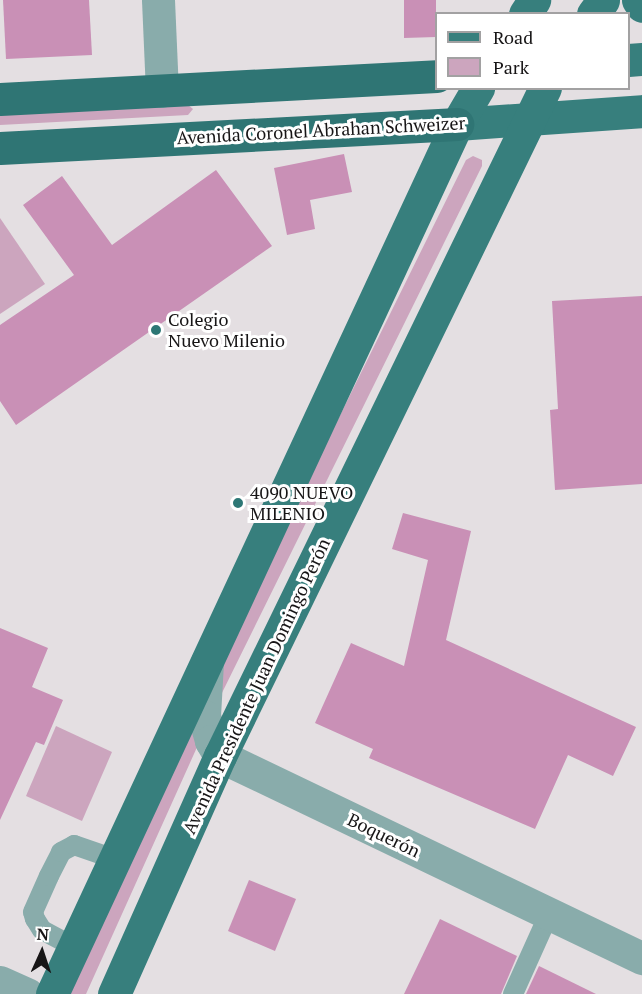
<!DOCTYPE html>
<html>
<head>
<meta charset="utf-8">
<style>
	body { margin:0 }
	#map { position:relative; width:642px; height:994px; overflow:hidden; background:#e4dfe2; font-family:"PT Serif",serif }
	div>[style] { position:absolute }
	[style*='--x'] { left:calc(var(--x)*1px); top:calc(var(--y)*1px); width:calc(var(--w)*1px); rotate:calc(var(--a)*1deg) }
	.green>* { inset:0; background:#cca5be }
	.building>* { inset:0; background:#c990b6 }
	.service>* { height:20px; margin:-10px; padding:0 10px; transform-origin:10px; border-radius:10px; background:#89acab }
	.minor>* { height:33px; margin:-16.5px; padding:0 16.5px; transform-origin:16.5px; border-radius:16.5px; background:#89acab }
	.primary>* { height:33px; margin:-16.5px; padding:0 16.5px; transform-origin:16.5px; border-radius:16.5px; background:#377f7d }
	.trunk>* { height:33px; margin:-16.5px; padding:0 16.5px; transform-origin:16.5px; border-radius:16.5px; background:#2f7574 }
	.dots>* { width:16px; height:16px; translate:-50% -50%; box-sizing:border-box; border:3px solid #fff; border-radius:50% }
	span { translate:-50% -50%; white-space:nowrap; text-align:center; line-height:1.15; -webkit-text-stroke:6px #fff; paint-order:stroke }
	.street-label { font-size:18px; color:#171516 }
	.poi-label { font-size:18px; color:#171516 }
	.left { translate:0 -50%; text-align:left }
	.legend { position:absolute; left:435px; top:12px; width:195px; height:78px; box-sizing:border-box; background:#fff; border:2px solid #a2a1a2; margin:0; padding:8px 10px; list-style:none; font-size:18px; color:#171516 }
	.legend li { display:flex; align-items:center; gap:12px; height:30px }
	.legend b { width:30px; border:2px solid #a2a1a2 }
	.north { position:absolute; left:12px; top:922px; width:60px; height:60px; -webkit-text-stroke:4px #fff; paint-order:stroke; rotate:3deg; font-size:16px; font-weight:700; line-height:24px; text-align:center; color:#171516 }
	.north::after { content:''; display:block; margin:auto; width:21px; height:27px; background:#171516; clip-path:polygon(50% 0,100% 100%,50% 72%,0 100%) }
</style>
</head>
<body>
<div id="map">
	<div class="green">
		<i style="clip-path:polygon(188px 105px,193px 109px,188px 115px,0 125px,0 115px)"></i>
		<i style="clip-path:polygon(473px 156px,482px 160px,482px 166px,216px 705px,86px 994px,69px 994px,202px 695px,466px 160px)"></i>
		<i style="clip-path:polygon(0 218px,45px 284px,0 314px)"></i>
		<i style="clip-path:polygon(56px 726px,112px 752px,82px 821px,26px 796px)"></i>
	</div>
	<div class="building">
		<i style="clip-path:polygon(3px 0,89px 0,92px 55px,6px 59px)"></i>
		<i style="clip-path:polygon(404px 0,436px 0,436px 37px,404px 38px)"></i>
		<i style="clip-path:polygon(344px 154px,352px 192px,310px 200px,315px 229px,287px 235px,274px 168px)"></i>
		<i style="clip-path:polygon(216px 170px,272px 246px,16px 425px,0 401px,0 325px,74px 275px,23px 205px,62px 176px,112px 245px)"></i>
		<i style="clip-path:polygon(642px 296px,642px 484px,555px 490px,550px 410px,558px 409px,552px 301px)"></i>
		<i style="clip-path:polygon(403px 513px,471px 531px,446px 640px,636px 727px,613px 776px,568px 755px,535px 829px,369px 758px,373px 749px,315px 723px,351px 643px,404px 666px,428px 560px,392px 549px)"></i>
		<i style="clip-path:polygon(0 628px,48px 648px,32px 687px,63px 700px,44px 745px,36px 742px,0 820px)"></i>
		<i style="clip-path:polygon(249px 880px,296px 899px,275px 951px,228px 931px)"></i>
		<i style="clip-path:polygon(440px 919px,517px 956px,501px 994px,404px 994px)"></i>
		<i style="clip-path:polygon(539px 966px,596px 994px,526px 994px)"></i>
	</div>
	<div class="service">
		<i style="--x:74;--y:947;--w:36;--a:-152"></i>
		<i style="--x:42;--y:930;--w:13;--a:-122"></i>
		<i style="--x:35;--y:919;--w:7;--a:-106"></i>
		<i style="--x:33;--y:912;--w:39;--a:-66"></i>
		<i style="--x:49;--y:876;--w:27;--a:-63"></i>
		<i style="--x:61;--y:852;--w:15;--a:-28"></i>
		<i style="--x:74;--y:845;--w:43;--a:18.9"></i>
		<i style="--x:513;--y:994;--w:88;--a:-65.8"></i>
	</div>
	<div class="minor">
		<i style="--x:158;--y:0;--w:91;--a:87.5"></i>
		<i style="--x:207;--y:662;--w:54;--a:93.2"></i>
		<i style="--x:204;--y:716;--w:26;--a:74"></i>
		<i style="--x:211;--y:741;--w:17;--a:59"></i>
		<i style="--x:220;--y:756;--w:468;--a:25.6"></i>
		<i style="--x:0;--y:982;--w:30;--a:24"></i>
	</div>
	<div class="primary">
		<i style="--x:638;--y:0;--w:7;--a:56"></i>
		<i style="--x:525;--y:14;--w:17;--a:-57"></i>
		<i style="--x:593;--y:14;--w:17;--a:-54"></i>
		<i style="--x:628;--y:60;--w:14;--a:-4"></i>
		<i style="--x:457;--y:124;--w:185;--a:-4"></i>
		<i style="--x:52;--y:994;--w:960;--a:-65.04"></i>
		<i style="--x:457;--y:124;--w:42;--a:-59.7"></i>
		<i style="--x:114;--y:994;--w:261;--a:-66"></i>
		<i style="--x:220;--y:756;--w:743;--a:-64.06"></i>
	</div>
	<div class="trunk">
		<i style="--x:0;--y:99;--w:437;--a:-3"></i>
		<i style="--x:0;--y:148;--w:458;--a:-3"></i>
	</div>
	<div class="dots">
		<i style="left:156px;top:330px;background:#2d7775"></i>
		<i style="left:238px;top:503px;background:#2d7775"></i>
	</div>
	<div class="street-label">
		<span style="left:321px;top:130px;rotate:-3deg">Avenida Coronel Abrahan Schweizer</span>
		<span style="left:256px;top:686px;rotate:-65deg">Avenida Presidente Juan Domingo Perón</span>
		<span style="left:384px;top:835px;rotate:26deg">Boquerón</span>
	</div>
	<div class="poi-label">
		<span class="left" style="left:168px;top:330px">Colegio<br>Nuevo Milenio</span>
		<span class="left" style="left:250px;top:503px">4090 NUEVO<br>MILENIO</span>
	</div>
	<ul class="legend">
	<li><b style="height:8px;background:#377f7d"></b>Road</li>
	<li><b style="height:16px;background:#cca5be"></b>Park</li>
	</ul>
	<div class="north">N</div>
</div>
</body>
</html>
